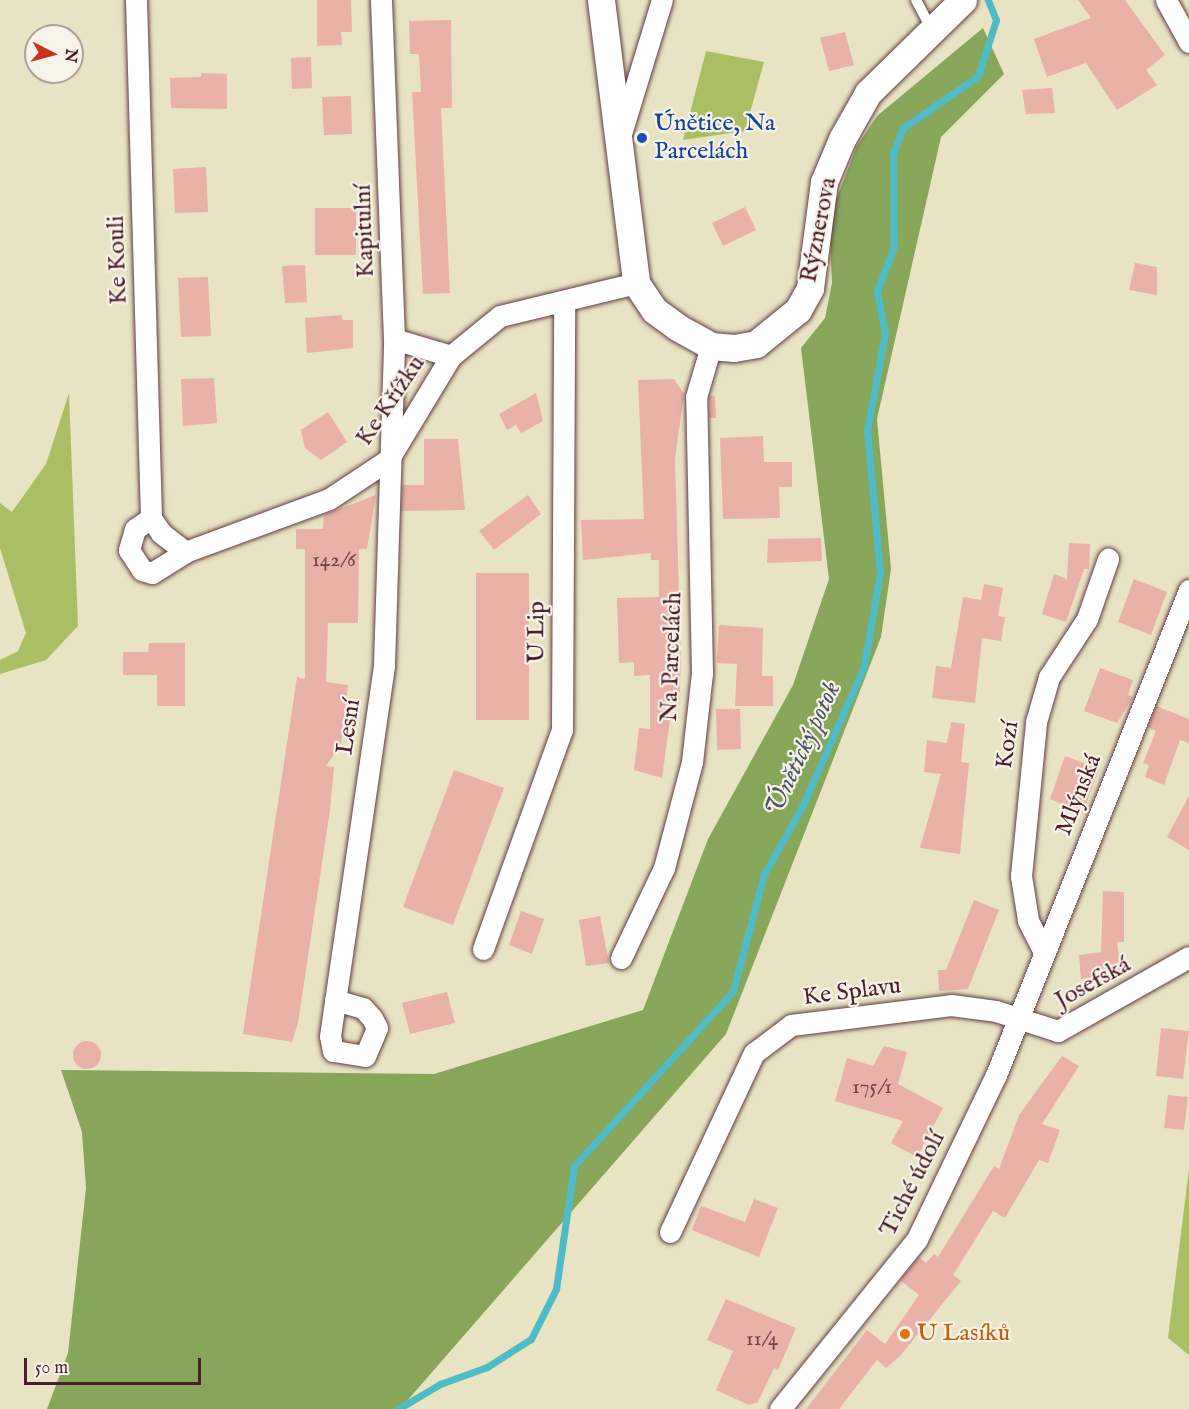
<!DOCTYPE html>
<html>
<head>
<meta charset="utf-8">
<style>
	body { margin:0 }
	#map { position:relative; width:1189px; height:1409px; overflow:hidden; background:#e8e3c3; font-family:"IM FELL English",serif }
	div>[style] { position:absolute }
	[style*='--x'] { left:calc(var(--x)*1px); top:calc(var(--y)*1px); width:calc(var(--w)*1px); rotate:calc(var(--a)*1deg) }
	.green>* { inset:0; background:#aabf64 }
	.forest>* { inset:0; background:#87a65a }
	.stream>* { height:7px; margin:-3.5px; padding:0 3.5px; transform-origin:3.5px; border-radius:3.5px; background:#4ebbc7 }
	.building>* { inset:0; background:#eab1a8 }
	.round { border-radius:50% }
	.roads { filter:drop-shadow(0 0 2px #623c42) drop-shadow(0 0 2px #623c42) }
	.service>* { height:10px; margin:-5px; padding:0 5px; transform-origin:5px; border-radius:5px; background:#fff }
	.minor>* { height:21px; margin:-10.5px; padding:0 10.5px; transform-origin:10.5px; border-radius:10.5px; background:#fff }
	.tertiary>* { height:27px; margin:-13.5px; padding:0 13.5px; transform-origin:13.5px; border-radius:13.5px; background:#fff }
	.dots>* { width:16px; height:16px; translate:-50% -50%; box-sizing:border-box; border:3px solid #f7f3e8; border-radius:50% }
	span { translate:-50% -50%; white-space:nowrap; text-align:center; line-height:1.15; -webkit-text-stroke:4.5px #f7f3e8; paint-order:stroke }
	.number-label { font-size:21px; color:#72444a }
	.number-label span { -webkit-text-stroke-width:0 }
	.transit-label { font-size:24px; color:#164399 }
	.left { translate:0 -50%; text-align:left }
	.street-label { font-size:24px; color:#4a1f2b }
	.food-label { font-size:24px; color:#c56008 }
	.water-label { font-size:26px; color:#4b5662; font-style:italic }
	.north { position:absolute; left:24px; top:24px; width:60px; height:60px; box-sizing:border-box; background:#f7f3e8; border:2px solid #b29e9c; border-radius:50%; rotate:96deg; font-size:16px; font-weight:700; line-height:24px; text-align:center; color:#4a1f2b }
	.north::after { content:''; display:block; margin:auto; width:21px; height:27px; background:#c8321e; clip-path:polygon(50% 0,100% 100%,50% 72%,0 100%) }
	.scale { position:absolute; left:24px; top:1358px; width:177px; height:27px; box-sizing:border-box; border:3px solid #4a1f2b; border-top:0; padding-left:8px; font-size:18px; line-height:21px; white-space:nowrap; color:#4a1f2b; -webkit-text-stroke:4px #f7f3e8; paint-order:stroke }
</style>
</head>
<body>
<div id="map">
	<div class="green">
		<i style="clip-path:polygon(706px 51px,764px 62px,745px 131px,683px 140px)"></i>
		<i style="clip-path:polygon(69px 393px,78px 626px,46px 660px,0 674px,0 660px,18px 651px,26px 633px,0 548px,0 503px,12px 512px,46px 464px)"></i>
		<i style="clip-path:polygon(1189px 1169px,1189px 1355px,1168px 1338px)"></i>
	</div>
	<div class="forest">
		<i style="clip-path:polygon(983px 28px,1004px 74px,941px 137px,877px 419px,891px 569px,881px 637px,726px 1034px,400px 1409px,47px 1409px,68px 1353px,86px 1188px,82px 1132px,61px 1070px,434px 1074px,643px 1010px,708px 839px,793px 685px,829px 579px,801px 348px,825px 318px,832px 283px,829px 218px,857px 146px,877px 116px)"></i>
	</div>
	<div class="stream">
		<i style="--x:398;--y:1409;--w:49;--a:-30.8"></i>
		<i style="--x:440;--y:1384;--w:50;--a:-19.9"></i>
		<i style="--x:487;--y:1367;--w:52;--a:-32.5"></i>
		<i style="--x:531;--y:1339;--w:56;--a:-63.4"></i>
		<i style="--x:556;--y:1289;--w:124;--a:-81.7"></i>
		<i style="--x:574;--y:1166;--w:236;--a:-47.7"></i>
		<i style="--x:733;--y:991;--w:121;--a:-75.2"></i>
		<i style="--x:764;--y:874;--w:75;--a:-60.4"></i>
		<i style="--x:801;--y:809;--w:156;--a:-66.2"></i>
		<i style="--x:864;--y:666;--w:95;--a:-80.3"></i>
		<i style="--x:880;--y:572;--w:143;--a:-95.2"></i>
		<i style="--x:867;--y:430;--w:98;--a:-79.4"></i>
		<i style="--x:885;--y:334;--w:43;--a:-100.8"></i>
		<i style="--x:877;--y:292;--w:49;--a:-69.7"></i>
		<i style="--x:894;--y:246;--w:92;--a:-90.6"></i>
		<i style="--x:893;--y:154;--w:28;--a:-69"></i>
		<i style="--x:903;--y:128;--w:91;--a:-34.7"></i>
		<i style="--x:978;--y:76;--w:59;--a:-72.2"></i>
		<i style="--x:996;--y:20;--w:22;--a:-112"></i>
	</div>
	<div class="building">
		<i style="clip-path:polygon(317px 0,351px 0,352px 32px,341px 32px,342px 45px,317px 46px)"></i>
		<i style="clip-path:polygon(1078px 0,1125px 0,1165px 55px,1146px 70px,1157px 85px,1117px 110px,1086px 63px,1047px 77px,1034px 39px,1091px 18px)"></i>
		<i style="clip-path:polygon(451px 20px,452px 108px,441px 108px,450px 293px,423px 294px,412px 92px,421px 92px,419px 54px,410px 54px,409px 21px)"></i>
		<i style="clip-path:polygon(845px 32px,854px 65px,829px 71px,820px 38px)"></i>
		<i style="clip-path:polygon(311px 57px,312px 88px,292px 89px,291px 58px)"></i>
		<i style="clip-path:polygon(201px 73px,227px 74px,227px 109px,171px 108px,170px 78px,201px 77px)"></i>
		<i style="clip-path:polygon(1052px 88px,1055px 113px,1026px 114px,1022px 90px)"></i>
		<i style="clip-path:polygon(351px 96px,352px 134px,324px 135px,322px 97px)"></i>
		<i style="clip-path:polygon(206px 167px,208px 212px,175px 213px,173px 169px)"></i>
		<i style="clip-path:polygon(745px 207px,756px 230px,723px 246px,712px 223px)"></i>
		<i style="clip-path:polygon(315px 208px,356px 208px,356px 255px,315px 255px)"></i>
		<i style="clip-path:polygon(1135px 263px,1157px 267px,1157px 295px,1129px 290px)"></i>
		<i style="clip-path:polygon(305px 265px,307px 302px,285px 303px,282px 266px)"></i>
		<i style="clip-path:polygon(208px 277px,211px 336px,181px 337px,178px 278px)"></i>
		<i style="clip-path:polygon(342px 315px,342px 320px,353px 320px,353px 348px,307px 353px,305px 318px)"></i>
		<i style="clip-path:polygon(214px 378px,217px 423px,183px 426px,181px 379px)"></i>
		<i style="clip-path:polygon(674px 379px,684px 394px,675px 459px,681px 661px,679px 706px,672px 706px,662px 778px,634px 770px,639px 728px,650px 729px,650px 675px,634px 676px,634px 662px,619px 663px,617px 598px,659px 597px,659px 560px,651px 560px,651px 553px,583px 560px,581px 520px,644px 519px,638px 380px)"></i>
		<i style="clip-path:polygon(536px 393px,543px 421px,521px 433px,516px 425px,507px 430px,499px 414px)"></i>
		<i style="clip-path:polygon(710px 396px,715px 396px,716px 418px,709px 418px)"></i>
		<i style="clip-path:polygon(328px 412px,347px 442px,321px 460px,305px 448px,301px 430px)"></i>
		<i style="clip-path:polygon(763px 436px,764px 462px,792px 462px,792px 487px,779px 487px,780px 518px,723px 519px,720px 438px)"></i>
		<i style="clip-path:polygon(424px 439px,458px 439px,465px 510px,401px 511px,402px 485px,424px 485px)"></i>
		<i style="clip-path:polygon(376px 495px,367px 549px,359px 549px,358px 623px,328px 623px,326px 682px,348px 685px,341px 744px,326px 766px,334px 767px,330px 810px,298px 1023px,292px 1042px,243px 1034px,297px 677px,305px 679px,305px 549px,296px 549px,296px 529px,323px 529px,324px 515px)"></i>
		<i style="clip-path:polygon(528px 495px,541px 514px,494px 550px,479px 531px)"></i>
		<i style="clip-path:polygon(821px 538px,822px 561px,767px 563px,768px 539px)"></i>
		<i style="clip-path:polygon(1069px 543px,1090px 544px,1089px 569px,1084px 569px,1066px 622px,1042px 614px,1054px 574px,1067px 579px)"></i>
		<i style="clip-path:polygon(476px 573px,529px 573px,529px 720px,476px 720px)"></i>
		<i style="clip-path:polygon(1134px 579px,1167px 592px,1151px 635px,1118px 622px)"></i>
		<i style="clip-path:polygon(984px 584px,1003px 588px,998px 616px,1005px 617px,1001px 641px,982px 638px,975px 703px,932px 698px,936px 666px,951px 668px,963px 597px,981px 600px)"></i>
		<i style="clip-path:polygon(719px 625px,763px 628px,762px 676px,773px 676px,773px 706px,735px 706px,737px 664px,717px 663px)"></i>
		<i style="clip-path:polygon(149px 643px,185px 643px,185px 706px,157px 706px,157px 675px,123px 675px,123px 652px,148px 652px)"></i>
		<i style="clip-path:polygon(1100px 668px,1133px 680px,1128px 695px,1133px 697px,1117px 723px,1084px 711px)"></i>
		<i style="clip-path:polygon(1156px 706px,1189px 719px,1189px 743px,1180px 740px,1164px 785px,1145px 777px,1149px 765px,1143px 763px,1156px 731px,1148px 728px)"></i>
		<i style="clip-path:polygon(716px 709px,740px 709px,741px 749px,717px 750px)"></i>
		<i style="clip-path:polygon(951px 722px,965px 724px,961px 762px,969px 763px,960px 854px,920px 848px,941px 774px,924px 772px,927px 740px,947px 743px)"></i>
		<i style="clip-path:polygon(1065px 756px,1099px 769px,1083px 812px,1050px 799px)"></i>
		<i style="clip-path:polygon(454px 770px,504px 788px,453px 925px,403px 907px)"></i>
		<i style="clip-path:polygon(1189px 796px,1189px 850px,1167px 837px)"></i>
		<i style="clip-path:polygon(1103px 891px,1124px 892px,1124px 942px,1117px 942px,1121px 974px,1081px 979px,1079px 955px,1101px 952px)"></i>
		<i style="clip-path:polygon(974px 900px,999px 910px,968px 989px,939px 991px,938px 970px,946px 970px)"></i>
		<i style="clip-path:polygon(521px 911px,544px 919px,532px 954px,509px 945px)"></i>
		<i style="clip-path:polygon(600px 916px,609px 963px,586px 966px,579px 920px)"></i>
		<i style="clip-path:polygon(447px 992px,455px 1023px,410px 1034px,402px 1003px)"></i>
		<i style="clip-path:polygon(1161px 1028px,1189px 1031px,1183px 1079px,1156px 1076px)"></i>
		<i class="round" style="left:73px;top:1041px;width:28px;height:28px"></i>
		<i style="clip-path:polygon(884px 1046px,907px 1052px,898px 1084px,943px 1108px,917px 1157px,891px 1143px,903px 1121px,835px 1101px,847px 1058px,873px 1066px)"></i>
		<i style="clip-path:polygon(1062px 1056px,1079px 1066px,1042px 1124px,1060px 1130px,1048px 1163px,1039px 1160px,1005px 1218px,993px 1211px,953px 1275px,961px 1281px,900px 1356px,886px 1368px,877px 1360px,839px 1409px,806px 1409px,867px 1330px,885px 1344px,919px 1295px,900px 1280px,919px 1257px,926px 1263px,934px 1254px,938px 1257px,994px 1166px,999px 1169px,1019px 1115px)"></i>
		<i style="clip-path:polygon(1168px 1095px,1188px 1097px,1184px 1130px,1164px 1128px)"></i>
		<i style="clip-path:polygon(754px 1199px,778px 1208px,759px 1257px,692px 1230px,701px 1206px,745px 1222px)"></i>
		<i style="clip-path:polygon(726px 1299px,796px 1328px,778px 1370px,774px 1368px,758px 1402px,749px 1405px,716px 1390px,733px 1351px,707px 1340px)"></i>
	</div>
	<div class="roads">
		<div class="service">
			<i style="--x:916;--y:0;--w:32;--a:62"></i>
		</div>
		<div class="minor">
			<i style="--x:136;--y:0;--w:518;--a:88.34"></i>
			<i style="--x:151;--y:518;--w:19;--a:145"></i>
			<i style="--x:135;--y:529;--w:22;--a:106"></i>
			<i style="--x:129;--y:550;--w:24;--a:57"></i>
			<i style="--x:142;--y:570;--w:10;--a:17"></i>
			<i style="--x:152;--y:573;--w:39;--a:-32"></i>
			<i style="--x:185;--y:552;--w:153;--a:-20.2"></i>
			<i style="--x:329;--y:499;--w:71;--a:-33.5"></i>
			<i style="--x:388;--y:460;--w:122;--a:-58.8"></i>
			<i style="--x:451;--y:356;--w:63;--a:-39.2"></i>
			<i style="--x:500;--y:316;--w:140;--a:-13.6"></i>
			<i style="--x:1166;--y:0;--w:48;--a:61.3"></i>
			<i style="--x:620;--y:137;--w:143;--a:-73"></i>
			<i style="--x:394;--y:339;--w:59;--a:16.6"></i>
			<i style="--x:151;--y:518;--w:18;--a:56"></i>
			<i style="--x:161;--y:533;--w:31;--a:38"></i>
			<i style="--x:483;--y:949;--w:233;--a:-70.2"></i>
			<i style="--x:562;--y:730;--w:428;--a:-89.7"></i>
			<i style="--x:1044;--y:952;--w:36;--a:-117"></i>
			<i style="--x:1028;--y:920;--w:45;--a:-99"></i>
			<i style="--x:1021;--y:876;--w:155;--a:-84.4"></i>
			<i style="--x:1036;--y:722;--w:47;--a:-73.9"></i>
			<i style="--x:1049;--y:677;--w:69;--a:-56.8"></i>
			<i style="--x:1087;--y:619;--w:64;--a:-70.7"></i>
			<i style="--x:621;--y:958;--w:100;--a:-64.5"></i>
			<i style="--x:664;--y:868;--w:110;--a:-75.2"></i>
			<i style="--x:692;--y:762;--w:90;--a:-83.6"></i>
			<i style="--x:702;--y:673;--w:276;--a:-91.2"></i>
			<i style="--x:696;--y:397;--w:53;--a:-73.6"></i>
			<i style="--x:335;--y:1000;--w:29;--a:16"></i>
			<i style="--x:363;--y:1008;--w:13;--a:48"></i>
			<i style="--x:372;--y:1018;--w:11;--a:63"></i>
			<i style="--x:377;--y:1028;--w:30;--a:113"></i>
			<i style="--x:365;--y:1056;--w:32;--a:-171"></i>
			<i style="--x:333;--y:1051;--w:15;--a:-101"></i>
			<i style="--x:330;--y:1036;--w:375;--a:-81.7"></i>
			<i style="--x:384;--y:665;--w:326;--a:-88.2"></i>
			<i style="--x:394;--y:339;--w:339;--a:-92.2"></i>
			<i style="--x:670;--y:1232;--w:198;--a:-64.9"></i>
			<i style="--x:754;--y:1053;--w:46;--a:-37.1"></i>
			<i style="--x:791;--y:1025;--w:161;--a:-7.1"></i>
			<i style="--x:951;--y:1005;--w:45;--a:7.6"></i>
			<i style="--x:996;--y:1011;--w:65;--a:17.9"></i>
			<i style="--x:1058;--y:1031;--w:150;--a:-29.5"></i>
			<i style="--x:780;--y:1409;--w:218;--a:-51.1"></i>
			<i style="--x:917;--y:1239;--w:182;--a:-64.3"></i>
			<i style="--x:996;--y:1075;--w:522;--a:-68.3"></i>
		</div>
		<div class="tertiary">
			<i style="--x:601;--y:0;--w:285;--a:82.9"></i>
			<i style="--x:636;--y:283;--w:32;--a:56"></i>
			<i style="--x:654;--y:310;--w:29;--a:36"></i>
			<i style="--x:677;--y:327;--w:39;--a:29"></i>
			<i style="--x:711;--y:346;--w:23;--a:5"></i>
			<i style="--x:734;--y:348;--w:22;--a:-10"></i>
			<i style="--x:756;--y:344;--w:54;--a:-39"></i>
			<i style="--x:798;--y:310;--w:25;--a:-61"></i>
			<i style="--x:810;--y:288;--w:107;--a:-82.5"></i>
			<i style="--x:824;--y:182;--w:47;--a:-67.3"></i>
			<i style="--x:842;--y:139;--w:53;--a:-60.5"></i>
			<i style="--x:868;--y:93;--w:133;--a:-44.4"></i>
		</div>
	</div>
	<div class="dots">
		<i style="left:642px;top:138px;background:#1a4fb4"></i>
		<i style="left:905px;top:1334px;background:#e8710a"></i>
	</div>
	<div class="number-label">
		<span style="left:334px;top:561px">142/6</span>
		<span style="left:872px;top:1088px">175/1</span>
		<span style="left:762px;top:1340px">11/4</span>
	</div>
	<div class="transit-label">
		<span class="left" style="left:654px;top:138px">Únětice, Na<br>Parcelách</span>
	</div>
	<div class="street-label">
		<span style="left:819px;top:230px;rotate:-79deg">Rýznerova</span>
		<span style="left:365px;top:231px;rotate:-92deg">Kapitulní</span>
		<span style="left:118px;top:260px;rotate:-92deg">Ke Kouli</span>
		<span style="left:391px;top:401px;rotate:-56deg">Ke Křížku</span>
		<span style="left:537px;top:632px;rotate:-90deg">U Lip</span>
		<span style="left:672px;top:657px;rotate:-88deg">Na Parcelách</span>
		<span style="left:349px;top:727px;rotate:-82deg">Lesní</span>
		<span style="left:1008px;top:745px;rotate:-82deg">Kozí</span>
		<span style="left:1079px;top:795px;rotate:-68deg">Mlýnská</span>
		<span style="left:1093px;top:983px;rotate:-29deg">Josefská</span>
		<span style="left:852px;top:992px;rotate:-7deg">Ke Splavu</span>
		<span style="left:913px;top:1184px;rotate:-63deg">Tiché údolí</span>
	</div>
	<div class="food-label">
		<span class="left" style="left:917px;top:1334px">U Lasíků</span>
	</div>
	<div class="water-label">
		<span style="left:803px;top:749px;rotate:-65deg">Únětický potok</span>
	</div>
	<div class="north">N</div>
	<div class="scale">50 m</div>
</div>
</body>
</html>
